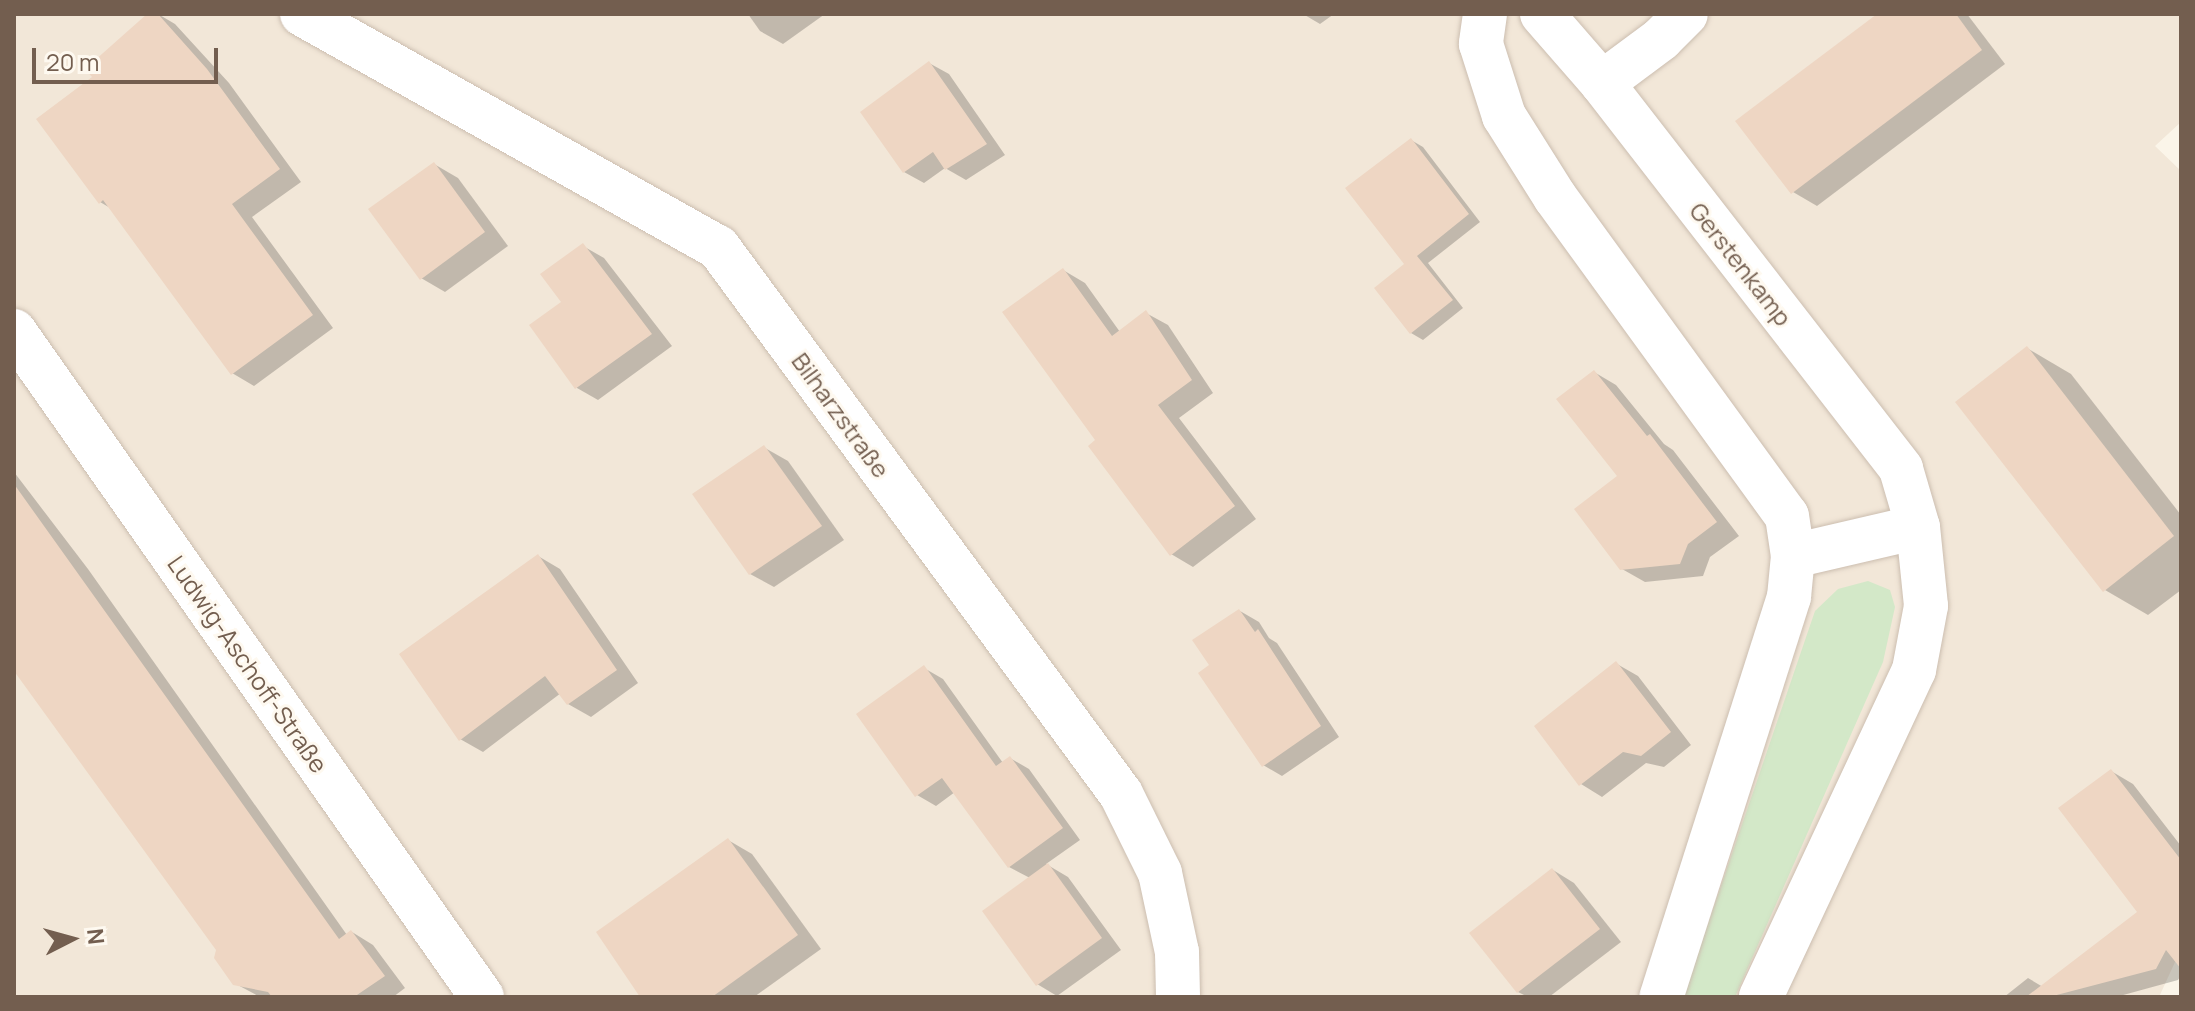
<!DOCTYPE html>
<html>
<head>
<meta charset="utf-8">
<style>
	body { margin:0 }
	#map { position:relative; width:2195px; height:1011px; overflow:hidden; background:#fbf5e9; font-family:Manrope,sans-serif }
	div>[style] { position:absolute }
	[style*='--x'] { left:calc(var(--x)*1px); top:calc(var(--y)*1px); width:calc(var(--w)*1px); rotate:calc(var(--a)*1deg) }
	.residential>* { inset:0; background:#f2e7d8 }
	.green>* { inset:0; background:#d3e8c8 }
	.shadow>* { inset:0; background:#0003 }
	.building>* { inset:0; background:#eed6c3 }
	.roads { filter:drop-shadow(0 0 2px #ccbeb0) drop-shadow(0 0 2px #ccbeb0) }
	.minor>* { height:44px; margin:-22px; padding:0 22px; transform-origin:22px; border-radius:22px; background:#fff }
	span { translate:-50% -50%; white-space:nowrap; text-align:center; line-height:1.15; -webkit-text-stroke:6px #fef9f0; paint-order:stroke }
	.street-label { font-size:24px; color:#735e4f }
	.frame { position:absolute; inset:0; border:16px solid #735e4f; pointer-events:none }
	.north { position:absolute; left:32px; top:899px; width:80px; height:80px; -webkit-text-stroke:6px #fef9f0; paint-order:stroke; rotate:84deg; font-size:22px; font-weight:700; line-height:32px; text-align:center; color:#735e4f }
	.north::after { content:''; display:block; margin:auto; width:28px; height:36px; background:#735e4f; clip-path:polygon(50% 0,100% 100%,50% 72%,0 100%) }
	.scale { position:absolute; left:32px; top:48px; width:186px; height:36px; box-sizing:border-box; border:4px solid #735e4f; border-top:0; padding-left:10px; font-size:24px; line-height:28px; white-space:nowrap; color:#735e4f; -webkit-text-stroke:6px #fef9f0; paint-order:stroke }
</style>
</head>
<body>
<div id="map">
	<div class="residential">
		<i style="clip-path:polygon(14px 14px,2181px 14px,2181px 122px,2155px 146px,2181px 171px,2181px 949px,2159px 997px,14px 997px)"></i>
	</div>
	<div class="green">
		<i style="clip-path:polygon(1868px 581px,1890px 590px,1895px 607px,1883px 662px,1735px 997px,1683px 997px,1815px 611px,1838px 589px)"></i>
	</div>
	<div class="shadow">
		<i style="clip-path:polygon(150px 14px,158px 14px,175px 24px,229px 83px,301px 182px,252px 217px,333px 328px,254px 386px,232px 373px,112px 209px,100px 202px,95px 78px)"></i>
		<i style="clip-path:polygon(748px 14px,825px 14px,783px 44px,760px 31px)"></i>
		<i style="clip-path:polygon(1303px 14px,1334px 14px,1320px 24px)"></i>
		<i style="clip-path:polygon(1880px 14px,1967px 14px,2005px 64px,1817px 206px,1793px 192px)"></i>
		<i style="clip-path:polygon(929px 63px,949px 74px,1005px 155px,966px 180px,945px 168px,924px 183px,904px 172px)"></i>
		<i style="clip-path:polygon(1411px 140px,1423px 147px,1480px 222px,1428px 263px,1463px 308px,1423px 340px,1411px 333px)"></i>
		<i style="clip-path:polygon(434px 164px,458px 178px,508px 246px,445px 292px,421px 278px)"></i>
		<i style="clip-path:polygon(583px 246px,604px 258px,672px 346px,598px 400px,577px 388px,532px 325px,564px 302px)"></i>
		<i style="clip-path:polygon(1063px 270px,1085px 283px,1120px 332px,1146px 313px,1168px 325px,1213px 393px,1179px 418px,1256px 519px,1193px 567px,1171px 554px,1098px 441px)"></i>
		<i style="clip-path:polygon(2027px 348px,2071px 374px,2181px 515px,2181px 590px,2148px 615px,2105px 590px)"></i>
		<i style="clip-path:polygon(1594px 372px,1616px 385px,1664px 444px,1673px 450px,1739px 536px,1710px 557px,1703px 576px,1645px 582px,1622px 569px,1620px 476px)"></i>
		<i style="clip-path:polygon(765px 448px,788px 461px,844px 540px,774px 587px,750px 574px)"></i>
		<i style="clip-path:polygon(14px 472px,88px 569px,347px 935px,352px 932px,373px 945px,405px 988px,393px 997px,260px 997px,234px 983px,218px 950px,14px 668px)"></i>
		<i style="clip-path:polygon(538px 556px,560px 569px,638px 683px,591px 717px,568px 704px,561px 693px,483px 752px,460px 739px)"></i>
		<i style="clip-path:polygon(1240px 611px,1259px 622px,1269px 638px,1277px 643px,1339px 737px,1282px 776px,1263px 765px)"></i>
		<i style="clip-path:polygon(1617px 664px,1638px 676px,1691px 745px,1664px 767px,1646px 763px,1602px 797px,1581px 784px)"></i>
		<i style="clip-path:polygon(924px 668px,943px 679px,1003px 763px,1010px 758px,1029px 769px,1080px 840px,1046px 864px,1068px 877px,1121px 950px,1057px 996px,1037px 984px,1030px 878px,1009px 867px,955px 792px,936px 806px,917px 795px)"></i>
		<i style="clip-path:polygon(2111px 771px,2133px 784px,2181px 846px,2181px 975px,2178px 980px,2116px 997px,2004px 997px,2028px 978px,2043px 987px,2140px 912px)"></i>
		<i style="clip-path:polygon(728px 840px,752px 854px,821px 949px,754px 997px,643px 997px)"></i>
		<i style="clip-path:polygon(1553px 870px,1574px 883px,1621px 942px,1549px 997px,1528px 997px,1518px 992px)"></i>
	</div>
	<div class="building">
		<i style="clip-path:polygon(147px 14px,158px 14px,207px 69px,280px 169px,232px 204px,313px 315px,231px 375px,103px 200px,99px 204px,36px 119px,92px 77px,85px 69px)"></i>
		<i style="clip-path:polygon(1877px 14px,1956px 14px,1982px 50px,1791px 194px,1735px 121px)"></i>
		<i style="clip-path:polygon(929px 61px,987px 144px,945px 170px,933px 152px,903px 173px,860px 112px)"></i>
		<i style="clip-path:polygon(1411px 138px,1469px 214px,1417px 256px,1453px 300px,1410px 334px,1374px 288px,1404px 264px,1345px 188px)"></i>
		<i style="clip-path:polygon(434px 162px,485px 232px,420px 280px,368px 209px)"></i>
		<i style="clip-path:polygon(583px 243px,652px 334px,575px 389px,529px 325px,561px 302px,540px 274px)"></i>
		<i style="clip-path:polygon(1063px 268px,1112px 336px,1146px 310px,1192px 380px,1158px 405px,1235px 506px,1170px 556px,1088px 446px,1095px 440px,1002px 312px)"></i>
		<i style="clip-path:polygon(2027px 346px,2174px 536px,2103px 592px,1955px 402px)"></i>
		<i style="clip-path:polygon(1594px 370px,1647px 436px,1650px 434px,1717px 522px,1688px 544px,1680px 564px,1620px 570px,1574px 509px,1617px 476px,1556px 399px)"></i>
		<i style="clip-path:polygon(764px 445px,822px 526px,749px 575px,692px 494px)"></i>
		<i style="clip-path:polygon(14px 484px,339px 939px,351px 930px,385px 976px,354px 997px,272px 997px,268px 992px,233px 985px,214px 958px,216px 950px,14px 671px)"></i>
		<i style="clip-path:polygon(538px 554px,617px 670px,567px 705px,545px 676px,459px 741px,399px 654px)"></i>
		<i style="clip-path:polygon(1239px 609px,1255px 632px,1258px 629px,1321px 726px,1262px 767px,1198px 673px,1209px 665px,1192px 640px)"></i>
		<i style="clip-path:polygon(1616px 661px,1671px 732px,1641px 756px,1623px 752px,1579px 786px,1534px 726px)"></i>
		<i style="clip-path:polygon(924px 665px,996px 766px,1010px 756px,1063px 828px,1008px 868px,942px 778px,915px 797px,856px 714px)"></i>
		<i style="clip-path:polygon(2111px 769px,2181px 860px,2181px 969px,2166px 950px,2156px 969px,2049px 997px,2026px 997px,2137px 912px,2058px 808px)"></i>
		<i style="clip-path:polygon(728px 838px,798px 935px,712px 997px,640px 997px,596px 932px)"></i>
		<i style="clip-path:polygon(1048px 863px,1102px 938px,1036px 986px,982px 911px)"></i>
		<i style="clip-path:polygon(1552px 868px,1600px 929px,1517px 993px,1469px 933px)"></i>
	</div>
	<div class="roads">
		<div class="minor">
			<i style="--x:302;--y:14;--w:477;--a:29.3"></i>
			<i style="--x:718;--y:247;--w:679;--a:53.62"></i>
			<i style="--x:1121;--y:794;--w:88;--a:63.7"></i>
			<i style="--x:1160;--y:873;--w:81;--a:77.9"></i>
			<i style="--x:1177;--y:952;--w:45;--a:88.7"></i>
			<i style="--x:1485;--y:14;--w:30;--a:98"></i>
			<i style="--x:1481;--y:44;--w:76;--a:72.3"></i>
			<i style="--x:1504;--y:116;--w:96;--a:57.8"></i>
			<i style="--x:1555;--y:197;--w:394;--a:54"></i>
			<i style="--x:1787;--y:516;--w:40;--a:81.5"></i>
			<i style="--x:1793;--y:556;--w:41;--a:95.6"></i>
			<i style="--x:1789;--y:597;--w:420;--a:107.7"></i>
			<i style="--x:1542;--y:14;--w:91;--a:49"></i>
			<i style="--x:1602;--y:83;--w:488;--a:52.2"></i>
			<i style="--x:1901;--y:469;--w:60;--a:73.7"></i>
			<i style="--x:1918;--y:527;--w:79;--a:84.2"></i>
			<i style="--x:1926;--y:606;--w:65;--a:100.6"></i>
			<i style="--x:1914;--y:670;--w:361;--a:115.1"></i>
			<i style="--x:1602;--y:83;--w:74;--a:-36.7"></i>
			<i style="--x:1661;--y:39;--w:35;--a:-45"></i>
			<i style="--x:14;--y:331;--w:814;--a:54.9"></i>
			<i style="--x:1793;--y:556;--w:128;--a:-13.1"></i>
		</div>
	</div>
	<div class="street-label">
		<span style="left:1741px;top:264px;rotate:52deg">Gerstenkamp</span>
		<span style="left:841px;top:415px;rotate:54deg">Bilharzstraße</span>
		<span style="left:248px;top:664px;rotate:55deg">Ludwig-Aschoff-Straße</span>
	</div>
	<div class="frame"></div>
	<div class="north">N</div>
	<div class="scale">20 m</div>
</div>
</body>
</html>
